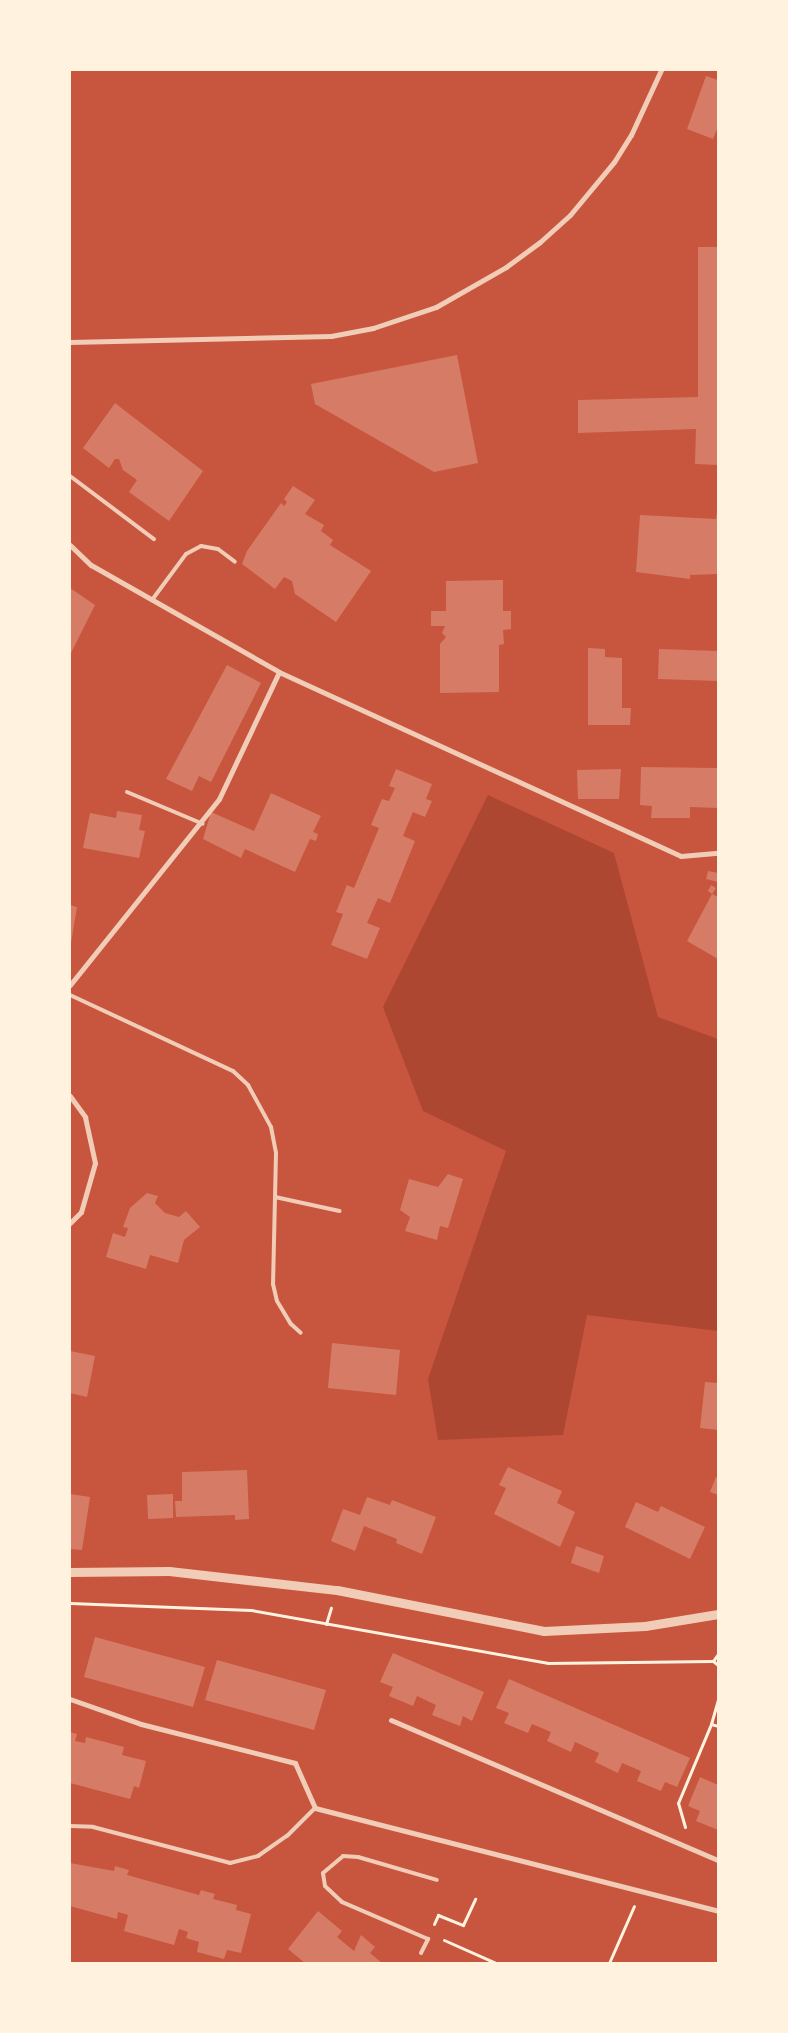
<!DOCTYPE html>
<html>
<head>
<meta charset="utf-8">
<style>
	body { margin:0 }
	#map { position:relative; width:788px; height:2033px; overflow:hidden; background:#c8553d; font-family:"Open Sans",sans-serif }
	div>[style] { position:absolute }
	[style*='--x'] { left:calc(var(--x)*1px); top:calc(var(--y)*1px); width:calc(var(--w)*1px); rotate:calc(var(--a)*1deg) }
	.green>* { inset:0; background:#ae4732 }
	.building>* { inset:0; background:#d67c66 }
	.path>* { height:3px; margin:-1.5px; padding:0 1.5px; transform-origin:1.5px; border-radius:1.5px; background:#fff3e0 }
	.service>* { height:4px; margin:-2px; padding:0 2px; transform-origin:2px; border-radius:2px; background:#f1ccb7 }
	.minor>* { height:5px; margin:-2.5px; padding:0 2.5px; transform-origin:2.5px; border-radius:2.5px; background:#f1ccb7 }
	.tertiary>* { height:9px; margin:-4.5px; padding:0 4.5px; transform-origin:4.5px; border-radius:4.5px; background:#f1ccb7 }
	span { translate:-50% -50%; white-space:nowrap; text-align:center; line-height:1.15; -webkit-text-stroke:5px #fff3e0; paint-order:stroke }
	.frame { position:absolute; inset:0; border:71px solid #fff3e0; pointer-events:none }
</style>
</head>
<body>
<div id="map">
	<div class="green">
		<i style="clip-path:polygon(488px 795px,614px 853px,658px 1017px,718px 1039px,718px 1331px,587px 1315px,563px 1435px,438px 1440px,428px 1379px,506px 1151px,423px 1111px,383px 1007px)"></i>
	</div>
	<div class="building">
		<i style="clip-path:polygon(706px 76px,718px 80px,718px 127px,713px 139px,687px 129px)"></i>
		<i style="clip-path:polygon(698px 247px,718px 247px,718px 465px,695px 464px,696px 429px,578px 433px,578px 400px,698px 397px)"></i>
		<i style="clip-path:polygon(457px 355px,478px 463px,434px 472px,315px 404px,311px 384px)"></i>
		<i style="clip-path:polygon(115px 403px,203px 471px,169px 521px,129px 492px,137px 480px,123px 470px,119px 459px,115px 459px,109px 468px,83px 448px)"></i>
		<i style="clip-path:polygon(293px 486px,315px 500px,305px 514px,324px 525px,321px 531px,333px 540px,330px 545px,371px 571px,336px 622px,295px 594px,292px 581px,284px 577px,275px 589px,242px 564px,247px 551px,281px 503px,284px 506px,287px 502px,284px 499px)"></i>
		<i style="clip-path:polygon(717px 511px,718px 574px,690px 575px,690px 579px,636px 572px,640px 515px,716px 519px)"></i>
		<i style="clip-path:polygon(503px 580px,503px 611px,511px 611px,511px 629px,503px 630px,504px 644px,499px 645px,499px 692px,440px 693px,440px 644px,446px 637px,442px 633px,445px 626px,431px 626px,431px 611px,446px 611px,446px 581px)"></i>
		<i style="clip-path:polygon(70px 588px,95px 605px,70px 655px)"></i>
		<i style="clip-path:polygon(588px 648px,605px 649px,605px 657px,622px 658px,622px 708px,631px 708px,630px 725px,588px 725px)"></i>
		<i style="clip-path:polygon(659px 649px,718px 651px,718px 681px,658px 679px)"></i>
		<i style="clip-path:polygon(227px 665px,261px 683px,211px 782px,199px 776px,192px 791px,166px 779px)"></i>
		<i style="clip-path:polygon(641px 767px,718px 768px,718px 808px,690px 807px,690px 818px,651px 818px,652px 806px,640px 805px)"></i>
		<i style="clip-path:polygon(396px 769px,432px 784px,426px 799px,432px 801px,425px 817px,413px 812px,403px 836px,415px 841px,390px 903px,378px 898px,367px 923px,380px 928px,367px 959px,331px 945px,343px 914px,336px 912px,347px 885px,354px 888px,379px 828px,371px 825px,382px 799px,389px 801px,395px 788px,389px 786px)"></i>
		<i style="clip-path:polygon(621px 769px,619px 799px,578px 799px,577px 770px)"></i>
		<i style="clip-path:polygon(271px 793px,321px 816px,313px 832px,318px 834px,316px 841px,310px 839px,295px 872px,245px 849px,241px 858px,203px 839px,211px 812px,254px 831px)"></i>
		<i style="clip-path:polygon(117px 811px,142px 815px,139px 830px,145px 831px,139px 858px,83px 848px,90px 813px,116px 818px)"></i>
		<i style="clip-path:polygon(708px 871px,718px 873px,718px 882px,706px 879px)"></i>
		<i style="clip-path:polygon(711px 885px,716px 888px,712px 894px,708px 891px)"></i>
		<i style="clip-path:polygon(712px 894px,718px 897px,718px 959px,687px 941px)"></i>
		<i style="clip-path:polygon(70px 905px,77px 907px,71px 943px,70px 943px)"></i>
		<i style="clip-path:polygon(448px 1174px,463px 1179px,448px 1228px,440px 1226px,437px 1240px,405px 1231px,410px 1217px,400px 1210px,409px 1179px,438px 1187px)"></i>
		<i style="clip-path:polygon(147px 1193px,158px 1196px,155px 1203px,165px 1213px,179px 1217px,186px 1211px,200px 1227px,184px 1240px,178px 1263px,150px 1255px,146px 1269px,106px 1257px,113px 1233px,125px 1237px,128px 1228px,123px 1227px,130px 1208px)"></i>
		<i style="clip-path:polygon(332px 1343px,400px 1350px,396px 1395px,328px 1388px)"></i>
		<i style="clip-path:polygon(70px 1351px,95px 1356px,87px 1397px,70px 1393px)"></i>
		<i style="clip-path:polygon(705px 1382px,718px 1383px,718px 1430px,700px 1428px)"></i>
		<i style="clip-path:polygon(508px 1467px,562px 1491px,557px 1503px,575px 1512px,560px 1547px,494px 1514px,506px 1488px,499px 1485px)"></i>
		<i style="clip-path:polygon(247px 1470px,249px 1519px,235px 1520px,235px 1515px,176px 1517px,175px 1501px,182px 1501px,182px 1472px)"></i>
		<i style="clip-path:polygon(716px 1477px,718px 1477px,718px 1495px,710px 1492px)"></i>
		<i style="clip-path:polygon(70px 1494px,90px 1497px,82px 1550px,70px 1549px)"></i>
		<i style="clip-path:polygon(173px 1494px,173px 1518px,148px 1519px,147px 1495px)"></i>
		<i style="clip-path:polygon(367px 1497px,390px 1505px,392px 1500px,436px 1517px,422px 1554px,396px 1543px,397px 1539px,364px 1526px,355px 1551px,331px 1541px,343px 1509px,360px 1515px)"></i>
		<i style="clip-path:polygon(636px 1502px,658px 1512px,661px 1506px,705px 1527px,690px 1559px,625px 1527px)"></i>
		<i style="clip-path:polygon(576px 1546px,604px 1556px,599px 1573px,571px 1563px)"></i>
		<i style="clip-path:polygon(95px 1637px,205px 1667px,193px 1707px,84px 1677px)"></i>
		<i style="clip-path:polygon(393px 1653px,484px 1692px,472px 1721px,463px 1716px,460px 1726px,432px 1715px,436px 1705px,417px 1696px,413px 1706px,389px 1696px,393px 1687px,380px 1682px)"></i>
		<i style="clip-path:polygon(217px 1660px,326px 1690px,314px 1730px,205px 1700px)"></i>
		<i style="clip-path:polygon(509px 1679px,690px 1758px,677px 1787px,665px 1782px,661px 1791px,637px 1781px,641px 1771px,622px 1763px,618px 1773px,595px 1762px,599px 1753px,575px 1742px,571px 1752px,547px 1741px,551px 1732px,532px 1724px,528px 1733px,504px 1723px,509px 1713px,496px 1708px)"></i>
		<i style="clip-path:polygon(70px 1732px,77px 1734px,75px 1741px,85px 1743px,86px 1737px,124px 1747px,122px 1755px,146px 1761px,139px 1788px,134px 1786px,130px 1799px,70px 1783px)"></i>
		<i style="clip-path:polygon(700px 1777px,718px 1785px,718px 1830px,696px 1821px,700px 1811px,688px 1806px)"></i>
		<i style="clip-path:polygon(70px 1863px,114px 1871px,115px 1866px,129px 1870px,127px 1875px,199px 1895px,201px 1890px,215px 1894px,213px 1899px,237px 1905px,236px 1910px,251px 1914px,241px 1953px,227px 1950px,224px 1959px,197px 1952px,199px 1942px,186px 1938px,188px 1932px,179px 1929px,174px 1945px,124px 1931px,128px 1915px,118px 1912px,117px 1919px,70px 1906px)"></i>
		<i style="clip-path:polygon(318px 1911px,342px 1931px,337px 1937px,354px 1951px,361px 1935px,375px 1947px,370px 1953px,382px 1963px,305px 1963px,288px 1949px)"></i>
	</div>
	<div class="path">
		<i style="--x:70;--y:1603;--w:181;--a:2.2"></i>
		<i style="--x:251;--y:1610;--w:302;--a:10.1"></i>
		<i style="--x:548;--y:1663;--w:165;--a:-0.7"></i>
		<i style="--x:713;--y:1661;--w:6;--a:39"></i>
		<i style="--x:326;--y:1624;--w:17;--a:-73"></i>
		<i style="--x:713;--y:1661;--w:9;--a:-54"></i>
		<i style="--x:711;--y:1724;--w:26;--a:-74"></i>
		<i style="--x:685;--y:1827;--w:25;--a:-106"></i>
		<i style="--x:678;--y:1803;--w:86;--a:-67.3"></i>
		<i style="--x:711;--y:1724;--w:7;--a:16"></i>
		<i style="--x:434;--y:1924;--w:10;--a:-66"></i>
		<i style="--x:438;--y:1915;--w:27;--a:22"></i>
		<i style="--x:463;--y:1925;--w:29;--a:-65"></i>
		<i style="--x:444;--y:1940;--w:57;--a:23.9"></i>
		<i style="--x:609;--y:1963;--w:62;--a:-66.3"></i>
	</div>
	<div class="service">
		<i style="--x:70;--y:476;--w:105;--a:36.9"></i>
		<i style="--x:152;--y:600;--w:57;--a:-53.5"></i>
		<i style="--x:186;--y:554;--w:17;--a:-28"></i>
		<i style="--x:201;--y:546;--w:17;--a:10"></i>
		<i style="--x:218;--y:549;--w:21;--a:37"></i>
		<i style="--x:127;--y:792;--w:82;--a:22.8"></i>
		<i style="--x:70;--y:995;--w:180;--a:25"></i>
		<i style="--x:233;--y:1071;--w:21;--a:43"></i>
		<i style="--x:248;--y:1085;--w:48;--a:61.3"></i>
		<i style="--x:271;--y:1127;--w:26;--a:79"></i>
		<i style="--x:276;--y:1153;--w:131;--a:91.3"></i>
		<i style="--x:273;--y:1284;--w:17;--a:77"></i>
		<i style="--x:277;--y:1301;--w:27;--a:59"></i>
		<i style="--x:291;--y:1324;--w:13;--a:42"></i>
		<i style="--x:275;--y:1197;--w:66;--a:12.3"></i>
		<i style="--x:70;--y:1826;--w:23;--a:2"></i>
		<i style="--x:93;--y:1827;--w:142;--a:14.7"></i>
		<i style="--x:230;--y:1863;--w:29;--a:-14"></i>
		<i style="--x:258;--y:1856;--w:35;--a:-35"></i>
		<i style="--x:287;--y:1836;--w:40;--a:-45"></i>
		<i style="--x:421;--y:1953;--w:16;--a:-63"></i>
		<i style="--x:428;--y:1939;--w:94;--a:-156.7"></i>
		<i style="--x:342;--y:1902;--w:23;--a:-137"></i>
		<i style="--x:325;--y:1886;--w:13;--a:-99"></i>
		<i style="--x:323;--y:1873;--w:26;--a:-40"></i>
		<i style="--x:343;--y:1856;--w:15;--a:4"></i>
		<i style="--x:358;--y:1857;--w:82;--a:16.2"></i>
	</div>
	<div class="minor">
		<i style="--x:70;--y:342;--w:261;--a:-1.3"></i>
		<i style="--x:331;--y:336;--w:43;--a:-10.8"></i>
		<i style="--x:373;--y:328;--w:66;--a:-18.4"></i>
		<i style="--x:436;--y:307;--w:81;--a:-29.7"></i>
		<i style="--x:506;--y:267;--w:42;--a:-36.3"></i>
		<i style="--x:540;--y:242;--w:40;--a:-42"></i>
		<i style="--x:570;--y:215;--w:69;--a:-50.3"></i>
		<i style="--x:614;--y:162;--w:32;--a:-58"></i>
		<i style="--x:631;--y:135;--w:72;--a:-65.2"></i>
		<i style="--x:70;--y:545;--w:29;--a:44"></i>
		<i style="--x:91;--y:565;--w:216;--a:29.6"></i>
		<i style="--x:279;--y:672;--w:442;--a:24.6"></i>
		<i style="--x:681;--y:856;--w:37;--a:-5"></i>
		<i style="--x:70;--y:985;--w:238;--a:-51.3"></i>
		<i style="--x:219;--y:799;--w:140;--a:-64.7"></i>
		<i style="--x:70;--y:1096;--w:26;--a:54"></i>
		<i style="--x:85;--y:1117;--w:47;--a:77.7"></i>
		<i style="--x:95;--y:1163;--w:51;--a:105.9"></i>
		<i style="--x:81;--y:1212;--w:16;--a:135"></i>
		<i style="--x:70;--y:1699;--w:75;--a:19.4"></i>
		<i style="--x:141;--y:1724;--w:159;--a:14.2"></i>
		<i style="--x:295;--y:1763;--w:49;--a:66"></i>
		<i style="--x:315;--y:1808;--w:416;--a:14.3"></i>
		<i style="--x:391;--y:1720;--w:356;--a:23.2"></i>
	</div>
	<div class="tertiary">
		<i style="--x:70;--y:1572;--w:99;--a:-0.6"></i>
		<i style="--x:169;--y:1571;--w:169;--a:6.5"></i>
		<i style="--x:337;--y:1590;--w:211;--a:11.2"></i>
		<i style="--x:544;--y:1631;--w:101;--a:-2.8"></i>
		<i style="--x:645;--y:1626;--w:74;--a:-9.3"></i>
	</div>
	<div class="frame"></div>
</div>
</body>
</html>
